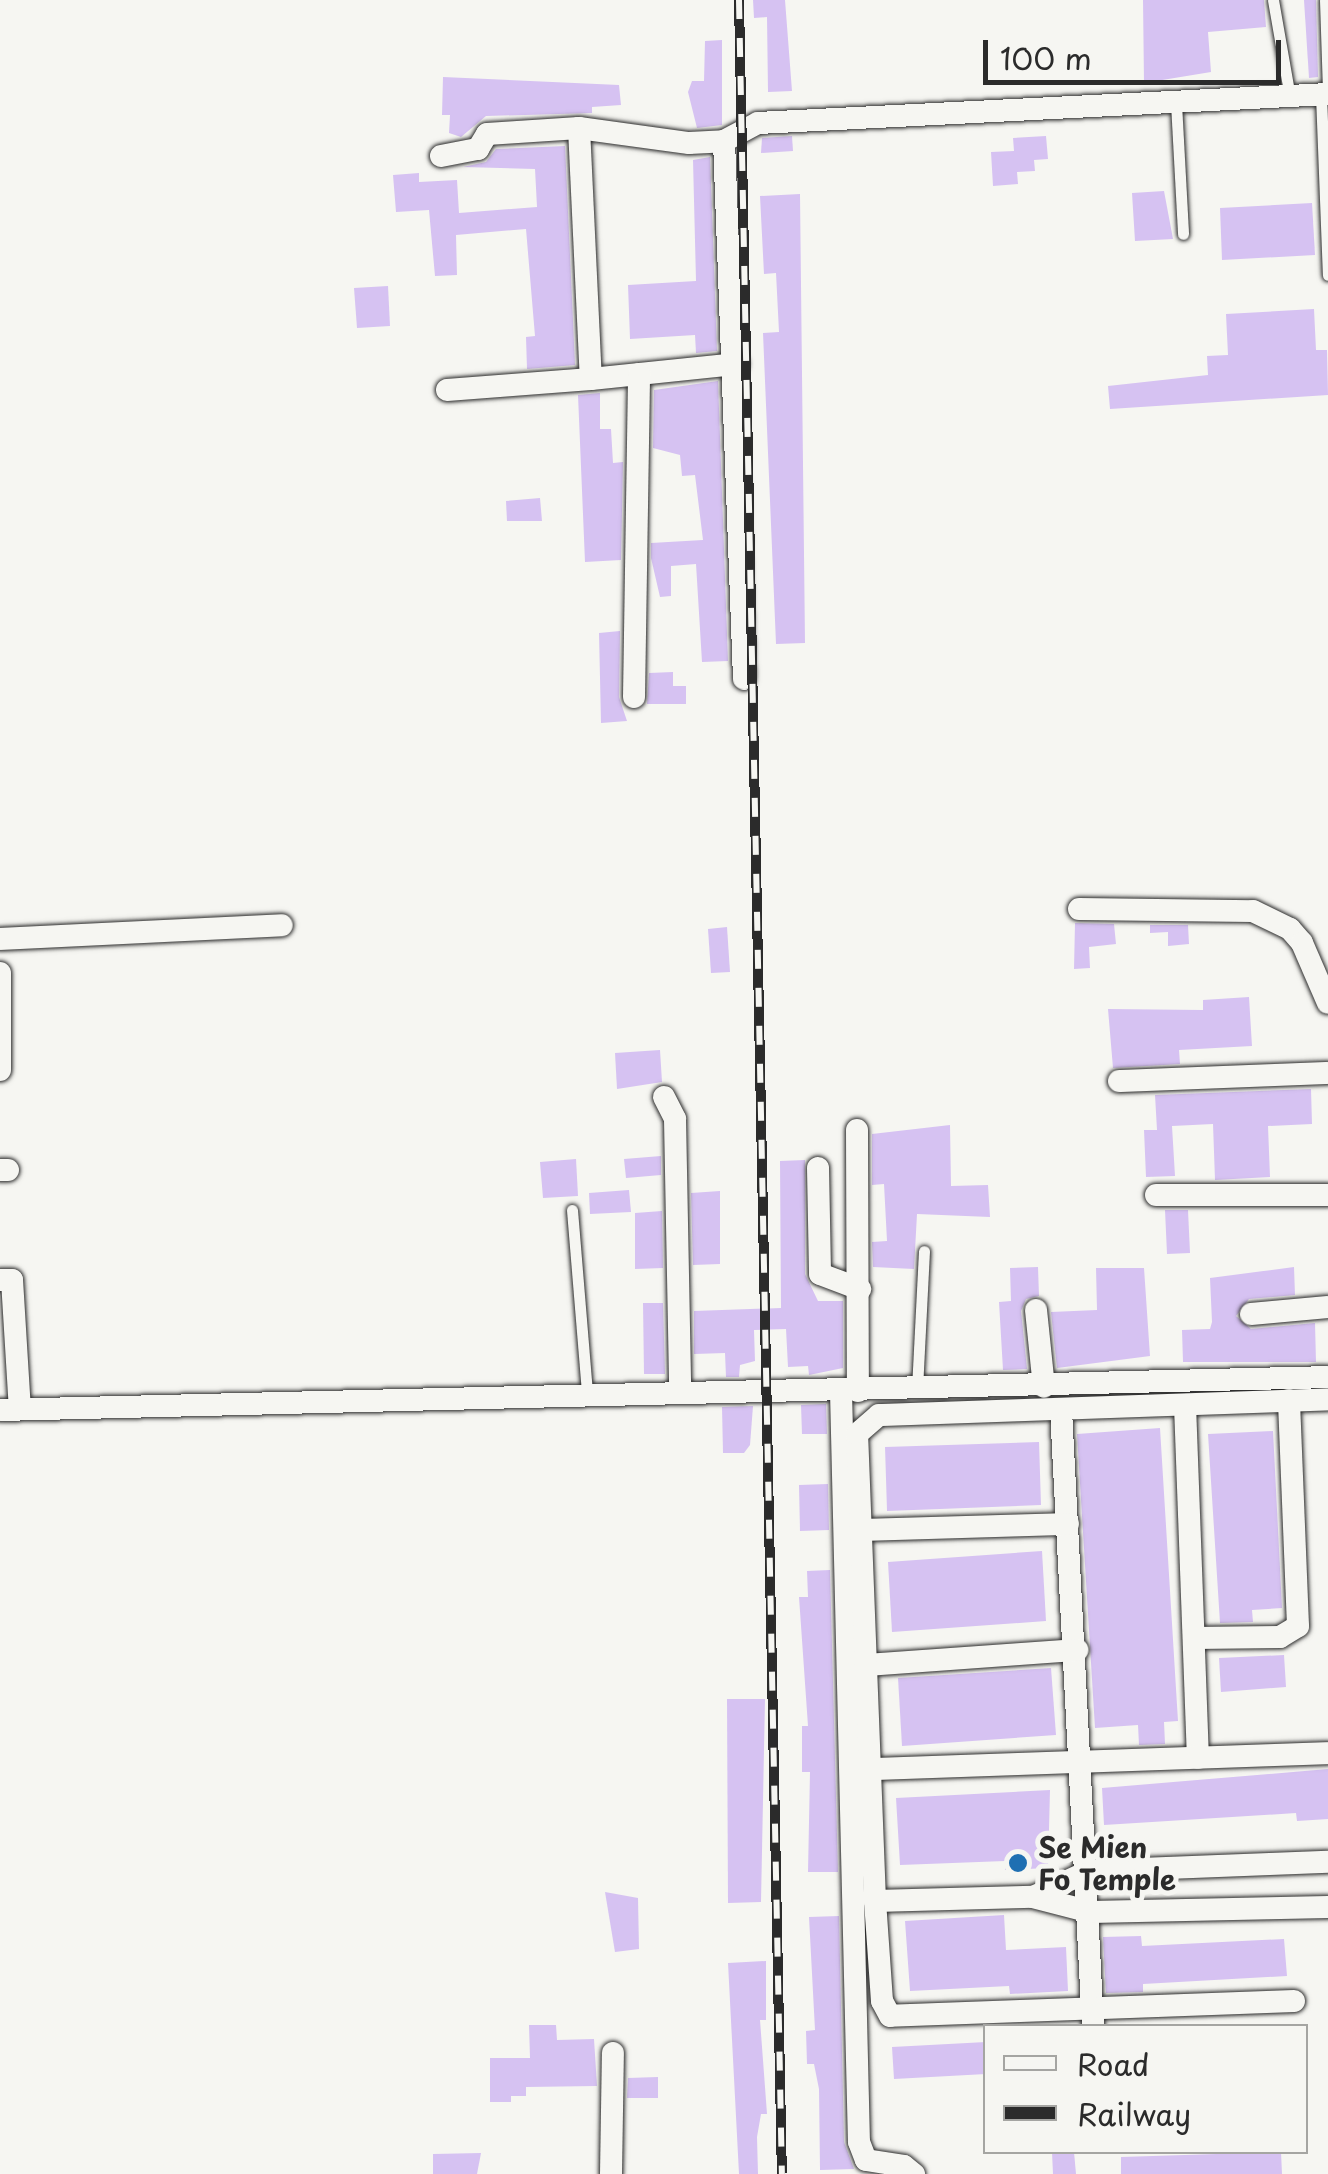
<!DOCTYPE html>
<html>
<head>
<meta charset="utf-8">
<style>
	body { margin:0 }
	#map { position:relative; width:1328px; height:2174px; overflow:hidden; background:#f6f6f2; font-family:"Playpen Sans",sans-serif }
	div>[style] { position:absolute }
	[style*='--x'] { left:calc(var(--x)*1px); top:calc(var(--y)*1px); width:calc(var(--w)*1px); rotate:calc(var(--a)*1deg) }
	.building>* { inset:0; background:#d6c2f2 }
	.roads { filter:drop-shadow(0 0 2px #2b2b2b) drop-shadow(0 0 2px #2b2b2b) }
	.service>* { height:11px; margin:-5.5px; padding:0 5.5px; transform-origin:5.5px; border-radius:5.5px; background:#f6f6f2 }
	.minor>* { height:22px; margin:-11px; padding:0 11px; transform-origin:11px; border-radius:11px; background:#f6f6f2 }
	.rail>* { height:10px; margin-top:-5px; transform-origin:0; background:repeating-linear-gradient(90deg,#f6f6f2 0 19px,#2b2b2b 0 38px); box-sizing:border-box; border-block:2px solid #2b2b2b }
	.dots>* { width:28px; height:28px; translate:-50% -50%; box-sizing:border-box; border:5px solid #f6f6f2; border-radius:50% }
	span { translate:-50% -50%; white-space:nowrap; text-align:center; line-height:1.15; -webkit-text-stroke:10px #f6f6f2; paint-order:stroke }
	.poi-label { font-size:28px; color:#2b2b2b; font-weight:700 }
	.left { translate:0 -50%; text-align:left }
	.legend { position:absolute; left:983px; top:2024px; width:325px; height:130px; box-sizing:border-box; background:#f6f6f2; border:2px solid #a5a5a2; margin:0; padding:12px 18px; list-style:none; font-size:30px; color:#2b2b2b }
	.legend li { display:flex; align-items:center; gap:20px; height:50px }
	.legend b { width:50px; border:2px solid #a5a5a2 }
	.scale { position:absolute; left:983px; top:40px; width:298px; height:45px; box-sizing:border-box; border:5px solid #2b2b2b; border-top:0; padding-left:12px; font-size:30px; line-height:35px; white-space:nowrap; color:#2b2b2b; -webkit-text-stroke:8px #f6f6f2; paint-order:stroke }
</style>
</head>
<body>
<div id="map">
	<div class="building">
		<i style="clip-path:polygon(753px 0,785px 0,792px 91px,768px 92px,767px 17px,754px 18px)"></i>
		<i style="clip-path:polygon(1143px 0,1264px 0,1266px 27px,1208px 32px,1211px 72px,1144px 83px)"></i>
		<i style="clip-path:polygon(1304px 0,1316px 0,1318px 77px,1309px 78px)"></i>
		<i style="clip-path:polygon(722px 40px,722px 125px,697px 128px,688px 92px,692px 81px,704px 81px,705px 41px)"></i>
		<i style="clip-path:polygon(443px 77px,619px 85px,621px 105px,592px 107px,592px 113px,486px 116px,461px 137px,449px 133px,450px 115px,442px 115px)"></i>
		<i style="clip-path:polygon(792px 136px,793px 151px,761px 153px,762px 138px)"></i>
		<i style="clip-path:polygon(1046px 136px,1048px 159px,1034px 160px,1035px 171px,1017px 172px,1018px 184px,993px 186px,991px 152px,1014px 151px,1013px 138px)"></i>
		<i style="clip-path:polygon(565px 146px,575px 365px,527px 369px,526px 337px,535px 336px,526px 229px,456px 235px,457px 275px,435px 276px,429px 210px,396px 212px,393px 175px,419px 173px,419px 182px,457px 180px,459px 213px,537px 207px,535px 169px,463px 167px,486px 162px,496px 149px)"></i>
		<i style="clip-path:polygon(710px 157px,717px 351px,696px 353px,695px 335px,630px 339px,628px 285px,696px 281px,693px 160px)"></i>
		<i style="clip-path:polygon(1164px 191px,1173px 239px,1135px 241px,1132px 193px)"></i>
		<i style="clip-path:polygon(800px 194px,805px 643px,776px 644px,763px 333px,779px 332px,776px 273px,764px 274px,760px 196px)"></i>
		<i style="clip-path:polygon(1312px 203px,1315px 255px,1222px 260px,1220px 208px)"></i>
		<i style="clip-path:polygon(388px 286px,390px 326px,357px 328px,354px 288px)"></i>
		<i style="clip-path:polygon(1314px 309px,1316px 350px,1327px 350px,1328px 395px,1110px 409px,1108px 386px,1208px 375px,1207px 356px,1228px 355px,1226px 314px)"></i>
		<i style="clip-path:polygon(718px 381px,728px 661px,702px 662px,696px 564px,671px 566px,671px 596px,660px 597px,651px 558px,651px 543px,703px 540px,695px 475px,682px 476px,680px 455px,653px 448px,654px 390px)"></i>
		<i style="clip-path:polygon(600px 393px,600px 429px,611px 429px,613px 463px,623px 462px,621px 560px,585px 562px,578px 395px)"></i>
		<i style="clip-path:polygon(540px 498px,542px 521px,507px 521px,506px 501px)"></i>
		<i style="clip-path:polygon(620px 631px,619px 697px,627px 721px,601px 723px,599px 633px)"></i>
		<i style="clip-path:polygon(673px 672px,673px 686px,686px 686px,686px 704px,647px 704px,649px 673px)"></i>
		<i style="clip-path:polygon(1075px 923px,1114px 924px,1116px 944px,1089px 947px,1090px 968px,1074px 969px)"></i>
		<i style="clip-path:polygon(1150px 925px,1188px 925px,1189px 944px,1168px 946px,1168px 932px,1150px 933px)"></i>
		<i style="clip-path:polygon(727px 927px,730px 972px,711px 973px,708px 929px)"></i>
		<i style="clip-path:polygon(1249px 997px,1252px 1046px,1179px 1050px,1180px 1064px,1113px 1068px,1108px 1009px,1203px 1010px,1203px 1000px)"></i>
		<i style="clip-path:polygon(660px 1050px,662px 1082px,617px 1089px,615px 1053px)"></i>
		<i style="clip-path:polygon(1311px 1089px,1312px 1124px,1268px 1126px,1270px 1177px,1215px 1180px,1213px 1124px,1172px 1126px,1175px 1176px,1146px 1177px,1144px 1130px,1157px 1130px,1155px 1095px)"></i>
		<i style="clip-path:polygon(950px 1125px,951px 1186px,988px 1185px,990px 1217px,917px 1214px,914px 1269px,873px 1267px,872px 1242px,887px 1241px,884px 1184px,872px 1185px,872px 1134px)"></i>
		<i style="clip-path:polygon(661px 1156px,661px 1175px,626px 1178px,624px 1159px)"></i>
		<i style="clip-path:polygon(576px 1159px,578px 1196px,543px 1198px,540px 1162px)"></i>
		<i style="clip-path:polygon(805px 1160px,805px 1274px,818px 1301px,843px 1301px,843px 1368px,809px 1375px,808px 1366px,788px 1367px,786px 1329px,754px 1330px,755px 1361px,740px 1365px,739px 1377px,726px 1377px,725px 1353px,694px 1354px,694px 1311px,781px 1308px,780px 1161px)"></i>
		<i style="clip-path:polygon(629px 1190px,631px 1212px,590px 1214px,589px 1193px)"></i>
		<i style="clip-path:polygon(720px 1191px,720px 1264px,693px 1265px,691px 1193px)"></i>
		<i style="clip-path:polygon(1165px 1210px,1188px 1210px,1190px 1253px,1167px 1254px)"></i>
		<i style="clip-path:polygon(662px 1211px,663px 1268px,635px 1269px,635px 1213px)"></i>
		<i style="clip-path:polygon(1038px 1267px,1039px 1296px,1026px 1299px,1021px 1311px,1027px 1369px,1003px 1370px,999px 1302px,1011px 1301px,1010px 1268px)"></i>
		<i style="clip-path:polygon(1294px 1267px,1295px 1295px,1249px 1299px,1236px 1316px,1251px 1329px,1315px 1323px,1316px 1362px,1183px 1362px,1182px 1330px,1210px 1329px,1212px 1322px,1210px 1278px)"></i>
		<i style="clip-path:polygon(1096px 1268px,1144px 1268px,1150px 1356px,1057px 1368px,1051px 1312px,1097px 1310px)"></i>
		<i style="clip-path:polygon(643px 1303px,663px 1303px,665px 1374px,644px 1374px)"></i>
		<i style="clip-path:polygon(826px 1404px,827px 1434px,802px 1434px,801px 1405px)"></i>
		<i style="clip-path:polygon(753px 1406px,750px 1445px,744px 1453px,723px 1453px,722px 1407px)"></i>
		<i style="clip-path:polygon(1160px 1428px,1178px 1721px,1164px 1722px,1165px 1744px,1139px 1745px,1138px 1725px,1095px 1728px,1077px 1434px)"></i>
		<i style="clip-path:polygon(1273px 1431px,1282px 1608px,1252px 1610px,1253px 1622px,1220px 1623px,1208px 1434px)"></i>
		<i style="clip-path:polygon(1039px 1442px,1041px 1505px,887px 1511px,885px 1447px)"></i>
		<i style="clip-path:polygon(828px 1484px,829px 1530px,800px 1531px,799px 1485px)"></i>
		<i style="clip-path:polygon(1042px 1551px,1046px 1621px,892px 1632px,888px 1562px)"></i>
		<i style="clip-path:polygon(830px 1570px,838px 1872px,808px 1872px,810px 1772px,802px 1772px,802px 1726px,808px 1726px,799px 1597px,808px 1597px,807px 1571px)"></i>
		<i style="clip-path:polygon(1284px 1655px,1286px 1687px,1221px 1692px,1219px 1658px)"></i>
		<i style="clip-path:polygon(1051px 1668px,1056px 1735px,902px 1746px,898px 1678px)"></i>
		<i style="clip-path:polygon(727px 1699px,765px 1699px,761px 1902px,728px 1903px)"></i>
		<i style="clip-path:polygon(1328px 1769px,1328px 1819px,1297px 1821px,1296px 1813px,1104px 1825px,1102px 1788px)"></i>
		<i style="clip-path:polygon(1050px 1790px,1048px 1868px,1005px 1870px,1005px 1861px,900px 1865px,896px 1798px)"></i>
		<i style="clip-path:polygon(605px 1892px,638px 1898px,639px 1949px,615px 1952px)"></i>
		<i style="clip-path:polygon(1004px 1915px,1006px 1950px,1066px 1947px,1068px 1991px,1010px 1994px,1009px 1986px,910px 1991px,905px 1921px)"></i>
		<i style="clip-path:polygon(839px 1916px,844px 2142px,854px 2169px,820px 2170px,819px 2089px,814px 2064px,807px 2064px,806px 2031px,815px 2030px,809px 1917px)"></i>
		<i style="clip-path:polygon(1141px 1936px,1142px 1946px,1284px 1939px,1287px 1976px,1143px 1984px,1143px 1992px,1106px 1993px,1103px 1937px)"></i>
		<i style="clip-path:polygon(766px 1961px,766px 2020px,760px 2020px,767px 2114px,761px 2114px,757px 2137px,758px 2174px,739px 2174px,728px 1963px)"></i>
		<i style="clip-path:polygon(529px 2025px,556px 2025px,557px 2040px,594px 2039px,597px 2086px,526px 2087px,526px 2096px,511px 2096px,511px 2102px,490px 2102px,490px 2058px,530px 2058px)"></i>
		<i style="clip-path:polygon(986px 2042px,986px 2074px,894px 2079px,892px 2047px)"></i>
		<i style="clip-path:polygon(658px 2077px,658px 2098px,627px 2098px,628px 2078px)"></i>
		<i style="clip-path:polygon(1052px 2152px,1074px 2152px,1076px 2174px,1053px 2174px)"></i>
		<i style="clip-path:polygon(1281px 2152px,1282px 2174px,1121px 2174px,1121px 2157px)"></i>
		<i style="clip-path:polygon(481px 2153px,477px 2174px,433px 2174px,433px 2154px)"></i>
	</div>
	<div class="roads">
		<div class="service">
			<i style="--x:1273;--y:0;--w:98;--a:80.1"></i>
			<i style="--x:1325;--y:0;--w:90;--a:88.1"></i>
			<i style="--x:1321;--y:95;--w:180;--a:87.8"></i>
			<i style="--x:1176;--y:103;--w:131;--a:86.9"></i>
			<i style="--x:572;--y:1210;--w:184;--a:85.3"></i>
			<i style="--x:917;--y:1389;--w:138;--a:-87.1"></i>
		</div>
		<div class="minor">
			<i style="--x:579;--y:128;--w:251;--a:87.3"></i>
			<i style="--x:591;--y:379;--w:147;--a:-5.9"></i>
			<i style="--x:724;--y:141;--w:538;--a:87.87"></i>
			<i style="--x:441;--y:156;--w:38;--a:-11"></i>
			<i style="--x:478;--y:149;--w:17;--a:-59"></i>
			<i style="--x:487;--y:134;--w:92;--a:-3.7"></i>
			<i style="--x:579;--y:128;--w:111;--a:7.8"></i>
			<i style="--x:689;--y:143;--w:35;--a:-3"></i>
			<i style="--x:724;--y:141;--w:38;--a:-28"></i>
			<i style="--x:758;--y:123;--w:571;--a:-2.91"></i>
			<i style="--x:447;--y:390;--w:144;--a:-4.4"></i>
			<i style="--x:634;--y:697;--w:323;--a:-89.1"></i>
			<i style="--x:1079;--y:909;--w:174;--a:0.7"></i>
			<i style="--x:1253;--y:911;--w:41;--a:25.9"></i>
			<i style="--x:1290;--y:929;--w:18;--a:49"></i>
			<i style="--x:1302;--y:943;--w:65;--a:66.6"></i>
			<i style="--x:0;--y:939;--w:282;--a:-2.8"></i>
			<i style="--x:0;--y:973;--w:97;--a:90"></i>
			<i style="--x:1119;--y:1081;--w:209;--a:-2.2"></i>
			<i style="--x:664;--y:1097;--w:25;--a:63"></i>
			<i style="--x:675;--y:1119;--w:271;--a:88.9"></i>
			<i style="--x:857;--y:1130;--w:261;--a:89.8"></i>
			<i style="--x:818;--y:1168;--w:106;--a:88.9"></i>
			<i style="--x:820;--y:1274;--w:43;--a:20.6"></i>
			<i style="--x:0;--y:1170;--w:8;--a:0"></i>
			<i style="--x:1156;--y:1195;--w:172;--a:0"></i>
			<i style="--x:0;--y:1280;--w:12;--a:0"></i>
			<i style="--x:12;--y:1280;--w:129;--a:86.5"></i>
			<i style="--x:1036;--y:1310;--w:77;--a:84.1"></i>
			<i style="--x:1251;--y:1314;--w:77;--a:-5.2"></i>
			<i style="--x:841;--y:1391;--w:751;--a:88.63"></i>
			<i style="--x:859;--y:2142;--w:19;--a:69"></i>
			<i style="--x:866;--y:2160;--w:38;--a:9"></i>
			<i style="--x:904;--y:2166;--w:13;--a:39"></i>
			<i style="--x:1185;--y:1405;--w:353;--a:87.9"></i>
			<i style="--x:0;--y:1410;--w:1328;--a:-1.42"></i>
			<i style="--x:1061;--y:1410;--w:617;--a:87.03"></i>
			<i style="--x:864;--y:1530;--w:204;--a:-1.7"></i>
			<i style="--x:1194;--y:1638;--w:86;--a:-0.7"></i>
			<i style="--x:1280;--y:1637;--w:21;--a:-31"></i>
			<i style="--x:1298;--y:1626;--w:226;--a:-92.3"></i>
			<i style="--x:867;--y:1665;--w:211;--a:-4.1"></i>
			<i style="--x:872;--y:1769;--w:456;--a:-2"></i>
			<i style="--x:1033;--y:1897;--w:62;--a:-24.9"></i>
			<i style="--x:1089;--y:1871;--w:239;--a:-2.2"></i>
			<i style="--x:875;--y:1901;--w:158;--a:-1.5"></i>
			<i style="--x:1033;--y:1897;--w:60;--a:14.5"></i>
			<i style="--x:1091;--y:1912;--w:237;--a:-1.2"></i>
			<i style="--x:1294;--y:2001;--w:404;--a:177.9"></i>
			<i style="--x:890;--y:2016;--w:17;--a:-118"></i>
			<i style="--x:882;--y:2001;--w:100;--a:-94"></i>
			<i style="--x:875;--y:1901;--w:467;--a:-92.2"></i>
			<i style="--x:857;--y:1434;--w:29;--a:-41"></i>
			<i style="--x:879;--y:1415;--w:449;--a:-2"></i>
			<i style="--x:611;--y:2174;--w:121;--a:-89.1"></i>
		</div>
	</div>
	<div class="rail">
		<i style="--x:739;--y:0;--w:2174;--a:88.87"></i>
	</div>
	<div class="dots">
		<i style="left:1018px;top:1863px;background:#1f6fb2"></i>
	</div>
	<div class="poi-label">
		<span class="left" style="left:1038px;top:1863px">Se Mien<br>Fo Temple</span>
	</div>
	<ul class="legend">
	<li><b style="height:12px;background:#f6f6f2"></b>Road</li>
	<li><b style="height:12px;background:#2b2b2b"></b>Railway</li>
	</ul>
	<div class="scale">100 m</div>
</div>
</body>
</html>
